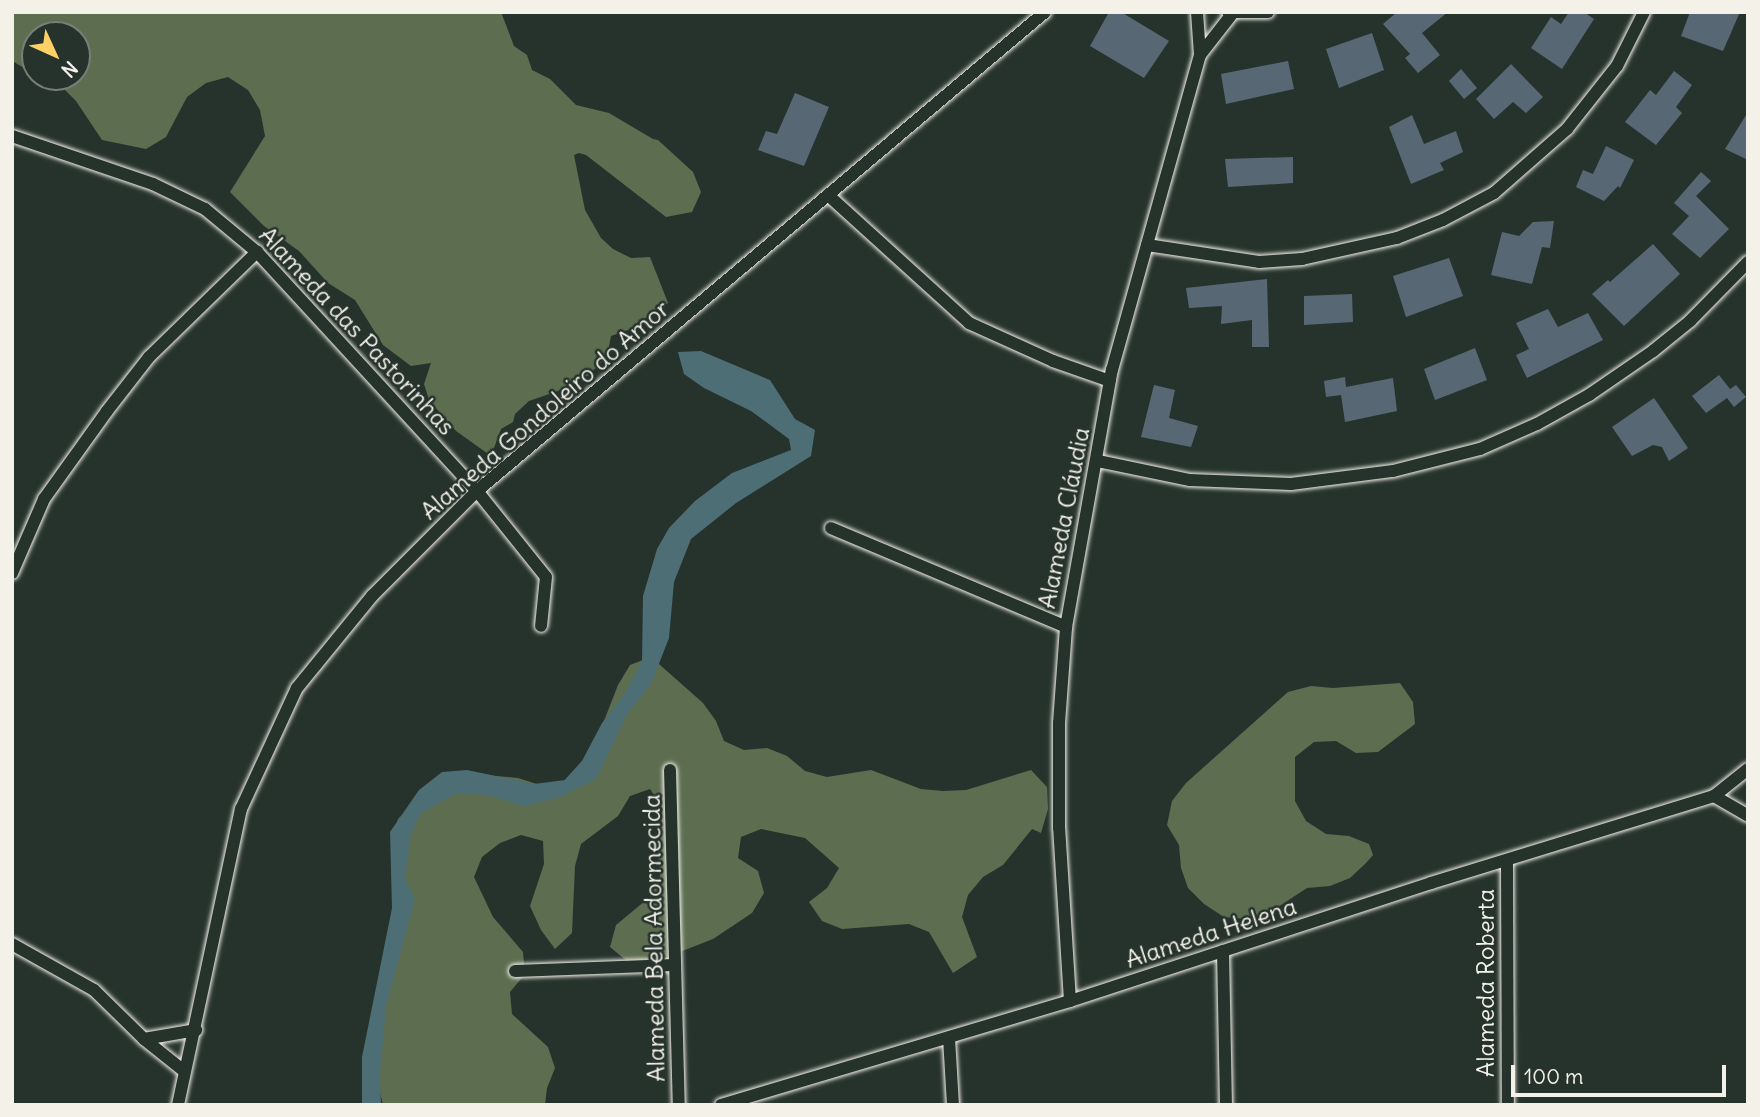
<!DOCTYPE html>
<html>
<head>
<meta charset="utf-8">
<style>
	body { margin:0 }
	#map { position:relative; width:1760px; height:1117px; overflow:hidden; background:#26332d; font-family:Delius,sans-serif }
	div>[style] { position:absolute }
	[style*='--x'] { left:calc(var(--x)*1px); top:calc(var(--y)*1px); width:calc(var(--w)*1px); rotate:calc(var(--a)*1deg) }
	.green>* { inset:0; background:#5c6d50 }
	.water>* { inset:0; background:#4d6e74 }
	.building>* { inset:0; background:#576874 }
	.roads { filter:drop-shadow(0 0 2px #f4f1e8) drop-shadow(0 0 2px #f4f1e8) }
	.street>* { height:12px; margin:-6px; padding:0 6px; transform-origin:6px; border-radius:6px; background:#26332d }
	span { translate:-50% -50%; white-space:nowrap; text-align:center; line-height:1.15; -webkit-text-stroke:5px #26332d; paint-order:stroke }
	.street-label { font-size:24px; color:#f4f1e8 }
	.frame { position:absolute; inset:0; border:14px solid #f4f1e8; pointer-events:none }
	.north { position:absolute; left:21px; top:21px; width:70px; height:70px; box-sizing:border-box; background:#26332d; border:2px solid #787f78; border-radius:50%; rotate:135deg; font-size:19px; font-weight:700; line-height:28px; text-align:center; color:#f4f1e8 }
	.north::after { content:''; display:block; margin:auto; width:24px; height:32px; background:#ffd166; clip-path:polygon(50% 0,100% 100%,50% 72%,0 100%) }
	.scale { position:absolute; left:1511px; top:1065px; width:215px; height:32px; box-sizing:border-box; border:4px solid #f4f1e8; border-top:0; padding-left:9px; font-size:21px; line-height:24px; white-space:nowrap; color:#f4f1e8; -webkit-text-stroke:5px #26332d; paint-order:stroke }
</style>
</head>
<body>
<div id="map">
	<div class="green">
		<i style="clip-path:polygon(12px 12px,501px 12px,514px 46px,527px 55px,532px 70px,550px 79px,576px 105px,609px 113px,653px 139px,658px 140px,693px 172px,701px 192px,692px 212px,666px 217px,586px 155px,579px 153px,574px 155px,585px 210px,601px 238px,613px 249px,631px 258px,650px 257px,668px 303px,628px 330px,611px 336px,607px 356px,589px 375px,558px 391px,529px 401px,515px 414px,513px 422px,501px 429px,491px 456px,456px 431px,429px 400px,424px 384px,431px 363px,411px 366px,383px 345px,355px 300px,328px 283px,299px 251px,264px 226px,230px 192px,265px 136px,260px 110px,248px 90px,228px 77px,206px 83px,187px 97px,166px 137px,146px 149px,102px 140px,76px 101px,56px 81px,44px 77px,77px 77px,77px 35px,35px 35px,34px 74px,14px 62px,12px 57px)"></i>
		<i style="clip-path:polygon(651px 657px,703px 703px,716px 721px,724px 741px,744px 750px,767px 748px,787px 756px,805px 771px,827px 777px,871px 770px,921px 789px,943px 791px,966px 790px,1031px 770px,1047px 787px,1048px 809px,1041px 833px,1032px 829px,1003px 865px,983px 877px,968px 895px,962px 917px,977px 957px,953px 973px,929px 932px,909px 924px,842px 929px,822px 921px,809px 902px,827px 888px,839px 868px,805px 838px,761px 829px,741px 837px,738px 858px,758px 871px,764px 893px,752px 913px,713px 939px,672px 955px,628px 962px,610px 947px,616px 925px,651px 896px,660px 876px,658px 853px,663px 809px,650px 789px,630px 796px,618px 816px,581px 844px,575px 866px,572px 933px,555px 949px,541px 930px,530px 906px,544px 864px,543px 841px,521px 835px,500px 843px,482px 857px,474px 877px,493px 917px,523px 952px,525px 974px,510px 992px,512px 1014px,548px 1047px,555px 1068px,547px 1088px,545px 1105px,383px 1105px,372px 1059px,407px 906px,391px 841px,398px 819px,414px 803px,473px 774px,518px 778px,540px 785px,562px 783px,593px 749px,618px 685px,630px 665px)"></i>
		<i style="clip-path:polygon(1400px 683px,1413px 702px,1415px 724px,1378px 752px,1356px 753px,1336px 741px,1314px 742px,1295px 757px,1295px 801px,1306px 821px,1326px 834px,1349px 836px,1369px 844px,1373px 855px,1366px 863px,1350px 878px,1330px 886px,1307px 888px,1269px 913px,1246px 919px,1224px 917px,1204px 904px,1188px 888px,1181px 868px,1179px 845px,1167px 825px,1172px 801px,1186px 783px,1288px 692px,1311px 686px,1333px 688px)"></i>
	</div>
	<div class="water">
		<i style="clip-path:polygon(701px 351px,770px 380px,795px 419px,815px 430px,811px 456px,736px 503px,691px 539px,674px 582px,669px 638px,651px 684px,628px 713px,596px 779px,560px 797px,524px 806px,487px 795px,457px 793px,421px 813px,411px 834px,405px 879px,415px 899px,386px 1006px,380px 1075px,381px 1105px,362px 1105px,362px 1057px,392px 908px,390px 832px,419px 790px,442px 772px,467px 770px,534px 784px,565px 780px,582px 761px,602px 723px,626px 692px,642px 660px,643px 596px,657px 549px,669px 528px,695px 501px,732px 473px,791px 450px,789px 439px,751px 411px,704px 388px,684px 374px,678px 352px)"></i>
	</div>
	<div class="building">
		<i style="clip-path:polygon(1109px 12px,1121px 12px,1169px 41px,1144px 78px,1090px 46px)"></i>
		<i style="clip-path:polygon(1397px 12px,1448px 12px,1422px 33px,1440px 55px,1418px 73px,1405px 58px,1410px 54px,1383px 24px)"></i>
		<i style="clip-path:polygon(1569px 12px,1584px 12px,1594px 19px,1562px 69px,1531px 48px,1551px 17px,1561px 24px)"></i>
		<i style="clip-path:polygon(1690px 12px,1740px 12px,1723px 51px,1681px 36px)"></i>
		<i style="clip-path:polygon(1372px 33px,1384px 70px,1339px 88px,1326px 49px)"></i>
		<i style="clip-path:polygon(1288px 61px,1294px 89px,1226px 104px,1221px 74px)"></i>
		<i style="clip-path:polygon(1511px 64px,1543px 97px,1526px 113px,1513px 102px,1494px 119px,1476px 99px)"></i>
		<i style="clip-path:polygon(1461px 69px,1477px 88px,1464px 99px,1449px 81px)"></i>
		<i style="clip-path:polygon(1674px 71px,1692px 85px,1676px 107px,1682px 113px,1656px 145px,1625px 122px,1650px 90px,1656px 95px)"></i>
		<i style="clip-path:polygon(795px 93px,829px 107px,804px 166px,758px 150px,766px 131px,777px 134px)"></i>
		<i style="clip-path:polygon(1748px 112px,1748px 160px,1725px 149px)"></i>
		<i style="clip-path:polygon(1412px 115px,1424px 144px,1456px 131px,1463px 152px,1440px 163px,1444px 170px,1411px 184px,1389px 127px)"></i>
		<i style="clip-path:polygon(1606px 146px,1634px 160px,1620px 188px,1618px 186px,1604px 201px,1576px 187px,1583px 170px,1593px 174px)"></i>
		<i style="clip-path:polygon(1293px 157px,1293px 183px,1228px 187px,1225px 159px)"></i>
		<i style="clip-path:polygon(1701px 172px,1711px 181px,1696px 196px,1729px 229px,1700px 258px,1672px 234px,1689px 216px,1674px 203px)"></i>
		<i style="clip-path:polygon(1554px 221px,1550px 248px,1542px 247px,1532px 284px,1491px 275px,1502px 232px,1519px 236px,1533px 222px)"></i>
		<i style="clip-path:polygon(1653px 244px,1680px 274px,1624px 326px,1592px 294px,1608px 280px,1610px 282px)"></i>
		<i style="clip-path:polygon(1449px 258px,1463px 296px,1406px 317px,1393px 276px)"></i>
		<i style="clip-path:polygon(1267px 279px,1269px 347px,1252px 347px,1252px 320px,1221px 324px,1222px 306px,1189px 308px,1186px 288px)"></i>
		<i style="clip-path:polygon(1352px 294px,1353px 322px,1304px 325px,1304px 296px)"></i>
		<i style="clip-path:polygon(1548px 309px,1558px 327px,1588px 313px,1603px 340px,1527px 378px,1516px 355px,1529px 349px,1516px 323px)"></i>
		<i style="clip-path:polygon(1475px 348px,1487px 380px,1435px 400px,1424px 369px)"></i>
		<i style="clip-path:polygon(1719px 375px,1730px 389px,1736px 385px,1746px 397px,1734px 407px,1727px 398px,1706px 413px,1692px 396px)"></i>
		<i style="clip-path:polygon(1345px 377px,1346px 387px,1393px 378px,1397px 411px,1345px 422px,1341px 395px,1326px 397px,1324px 381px)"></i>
		<i style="clip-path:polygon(1154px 385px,1175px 390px,1169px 418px,1198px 426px,1191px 447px,1141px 437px)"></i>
		<i style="clip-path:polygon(1654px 398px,1688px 448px,1669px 461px,1662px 447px,1653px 445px,1632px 456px,1612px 427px)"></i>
	</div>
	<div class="roads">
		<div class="street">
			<i style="--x:1228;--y:12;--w:40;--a:0"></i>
			<i style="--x:1200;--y:55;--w:52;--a:-52"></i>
			<i style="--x:12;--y:136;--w:149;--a:18.8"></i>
			<i style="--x:153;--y:184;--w:58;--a:25.7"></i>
			<i style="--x:205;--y:209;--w:67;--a:39.6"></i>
			<i style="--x:257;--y:252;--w:325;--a:47.4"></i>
			<i style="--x:477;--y:491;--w:110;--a:51.3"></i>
			<i style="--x:546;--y:577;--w:49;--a:95.8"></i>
			<i style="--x:828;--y:195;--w:190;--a:42.2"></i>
			<i style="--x:969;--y:323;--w:92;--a:24.3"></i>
			<i style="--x:1053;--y:361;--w:60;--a:19.3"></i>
			<i style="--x:1147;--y:245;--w:113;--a:8.6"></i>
			<i style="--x:1259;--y:262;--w:43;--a:-4"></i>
			<i style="--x:1302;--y:259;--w:97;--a:-12.5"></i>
			<i style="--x:1397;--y:238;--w:49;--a:-21.4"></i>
			<i style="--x:1443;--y:220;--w:58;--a:-27.9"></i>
			<i style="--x:1494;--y:193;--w:97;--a:-41.2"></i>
			<i style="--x:1567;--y:129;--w:80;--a:-51.6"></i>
			<i style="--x:1617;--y:66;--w:60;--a:-63.4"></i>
			<i style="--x:1098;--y:461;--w:94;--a:11.7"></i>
			<i style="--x:1190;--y:480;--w:101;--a:2.3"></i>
			<i style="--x:1291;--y:484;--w:103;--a:-7.3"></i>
			<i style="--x:1393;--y:471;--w:90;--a:-14.2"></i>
			<i style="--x:1480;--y:449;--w:62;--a:-23.7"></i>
			<i style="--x:1537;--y:424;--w:60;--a:-29.1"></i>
			<i style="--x:1589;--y:395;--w:78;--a:-34.5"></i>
			<i style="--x:1653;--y:351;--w:48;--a:-39"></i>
			<i style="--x:1690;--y:321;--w:83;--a:-45.5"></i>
			<i style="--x:831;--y:528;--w:255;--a:22.8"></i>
			<i style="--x:12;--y:573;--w:81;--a:-66.6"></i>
			<i style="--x:44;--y:499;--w:108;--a:-54.4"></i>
			<i style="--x:107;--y:411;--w:68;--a:-52.1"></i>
			<i style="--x:149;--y:357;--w:151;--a:-44.2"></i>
			<i style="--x:670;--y:770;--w:335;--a:88.5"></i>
			<i style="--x:1714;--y:796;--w:39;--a:30"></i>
			<i style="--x:1507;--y:861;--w:244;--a:89.8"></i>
			<i style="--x:12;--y:944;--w:94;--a:29.3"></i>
			<i style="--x:94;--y:990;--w:70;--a:44.4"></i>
			<i style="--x:144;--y:1039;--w:51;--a:38.7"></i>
			<i style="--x:1223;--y:951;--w:154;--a:88.9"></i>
			<i style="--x:515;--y:971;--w:159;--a:-2.2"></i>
			<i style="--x:1070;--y:1001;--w:173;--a:-93.6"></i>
			<i style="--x:1059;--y:828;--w:105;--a:-90"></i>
			<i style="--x:1059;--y:723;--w:96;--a:-85.8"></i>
			<i style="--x:1066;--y:627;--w:261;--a:-79.9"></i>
			<i style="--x:1112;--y:370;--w:327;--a:-74.4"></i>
			<i style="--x:1200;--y:55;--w:43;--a:-94"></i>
			<i style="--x:949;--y:1038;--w:67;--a:86.6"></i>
			<i style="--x:144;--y:1039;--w:53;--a:-9.8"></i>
			<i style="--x:178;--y:1105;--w:303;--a:-78"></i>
			<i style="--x:241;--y:809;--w:133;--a:-65.2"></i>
			<i style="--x:297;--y:688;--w:119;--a:-50.8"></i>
			<i style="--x:372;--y:596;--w:148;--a:-45"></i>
			<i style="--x:477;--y:491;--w:743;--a:-40.14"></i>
			<i style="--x:721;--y:1105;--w:364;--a:-16.6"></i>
			<i style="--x:1070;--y:1001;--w:380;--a:-18.1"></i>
			<i style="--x:1431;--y:883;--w:296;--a:-17.1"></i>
			<i style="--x:1714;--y:796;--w:43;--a:-38.5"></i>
		</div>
	</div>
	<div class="street-label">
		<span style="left:357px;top:331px;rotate:47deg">Alameda das Pastorinhas</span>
		<span style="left:545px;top:410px;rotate:-41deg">Alameda Gondoleiro do Amor</span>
		<span style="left:1064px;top:518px;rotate:-79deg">Alameda Cláudia</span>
		<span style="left:1211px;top:933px;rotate:-18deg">Alameda Helena</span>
		<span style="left:654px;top:938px;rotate:-91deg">Alameda Bela Adormecida</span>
		<span style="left:1486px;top:983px;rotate:-90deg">Alameda Roberta</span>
	</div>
	<div class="frame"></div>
	<div class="north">N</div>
	<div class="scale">100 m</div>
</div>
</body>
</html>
